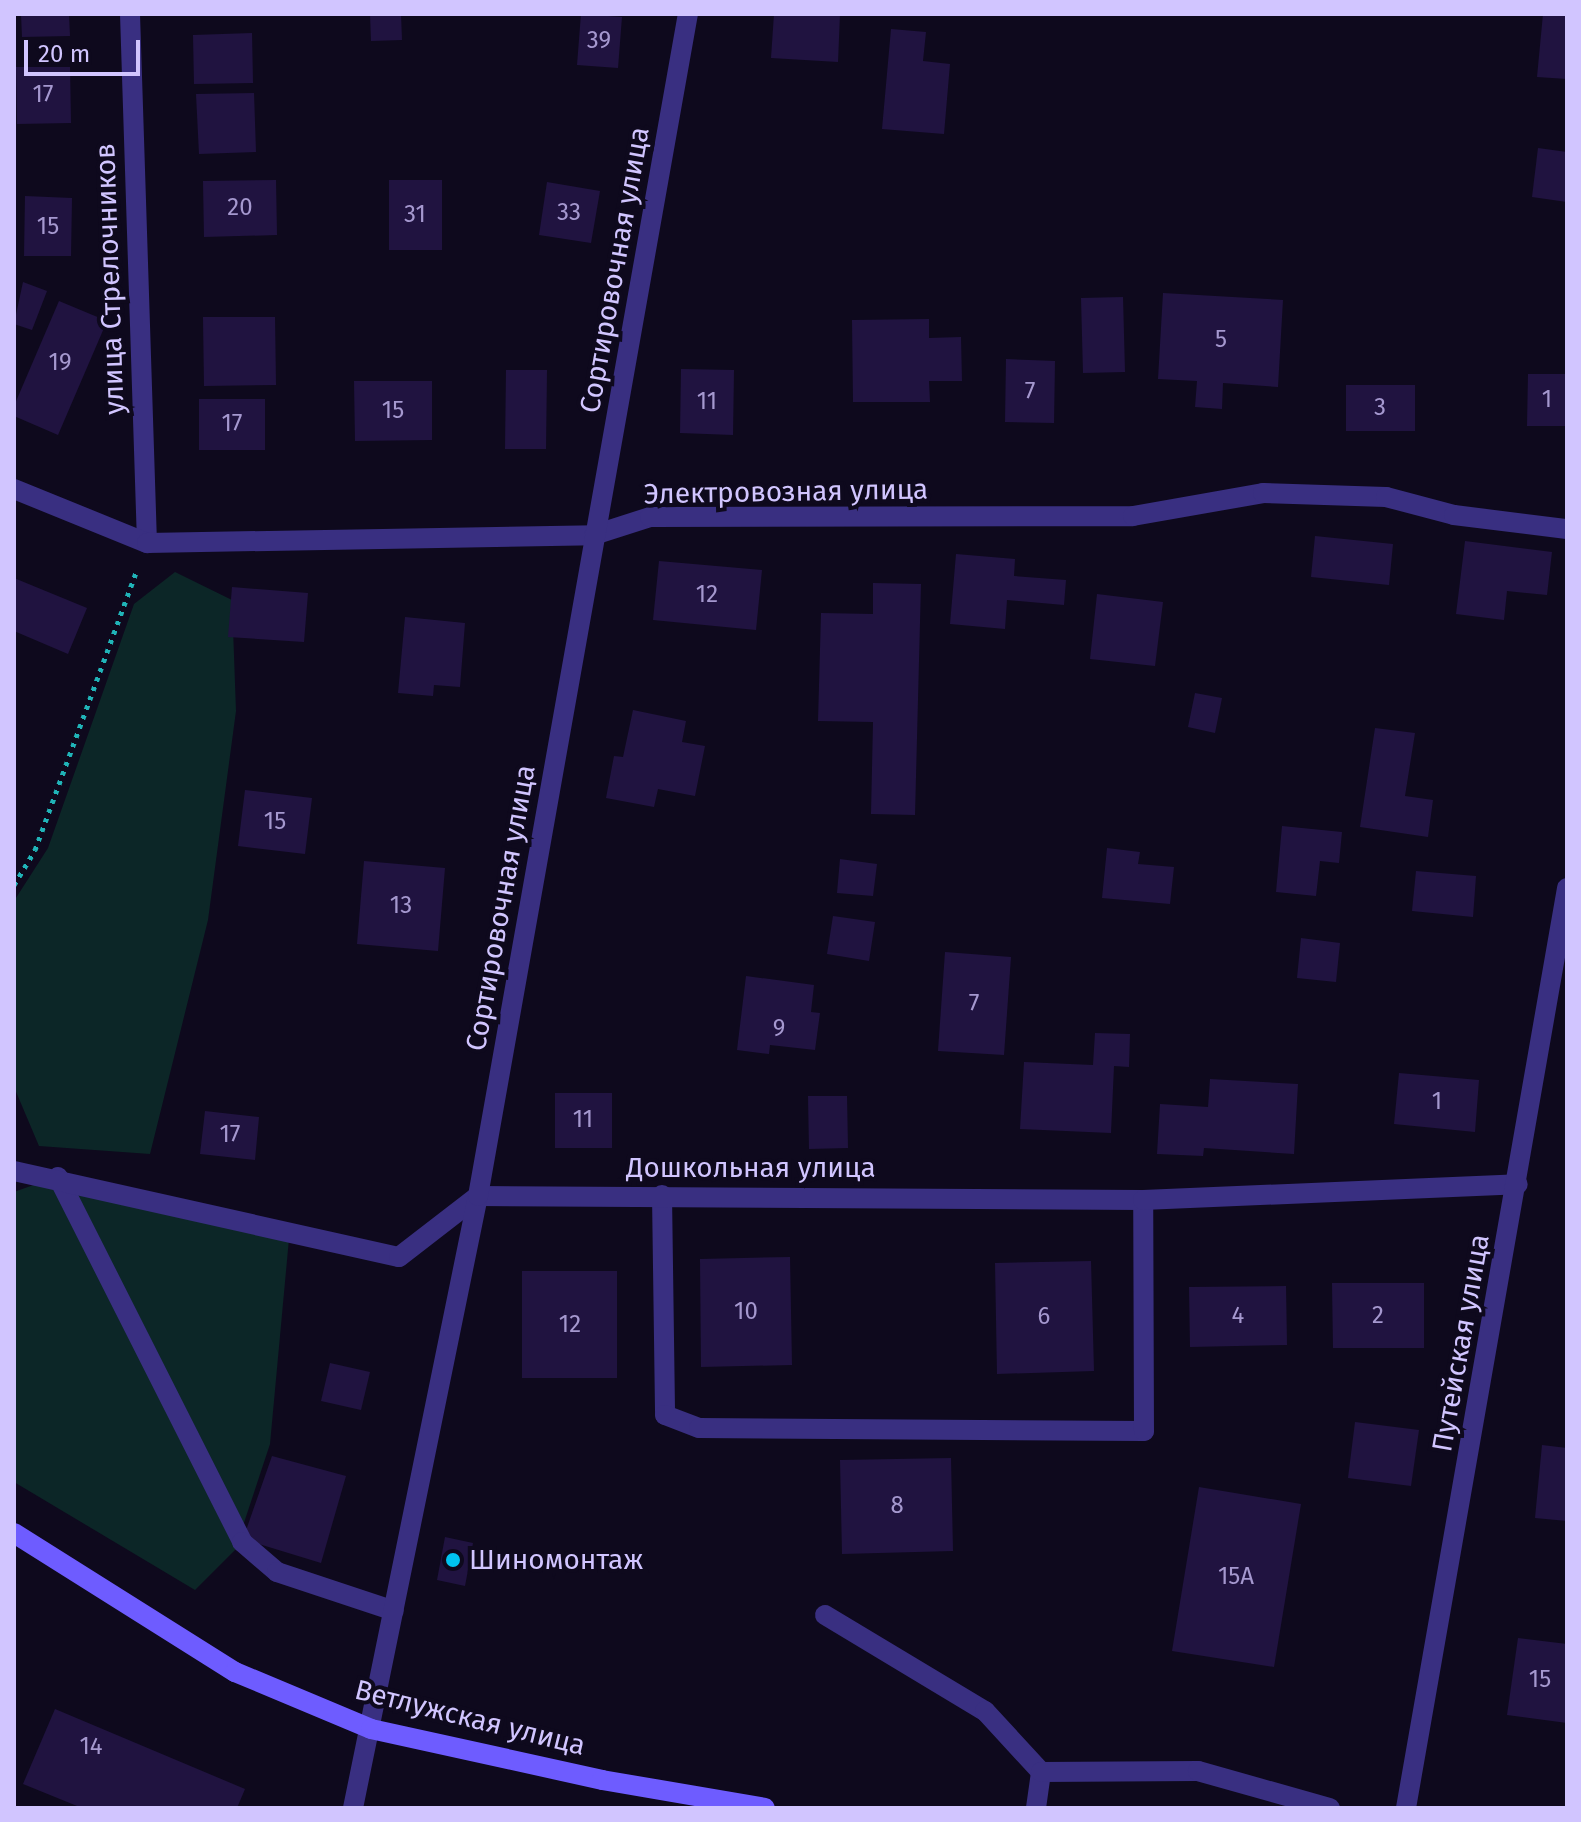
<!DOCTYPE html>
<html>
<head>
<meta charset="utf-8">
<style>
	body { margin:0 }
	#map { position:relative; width:1581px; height:1822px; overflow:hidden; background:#0e091d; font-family:"Fira Sans",sans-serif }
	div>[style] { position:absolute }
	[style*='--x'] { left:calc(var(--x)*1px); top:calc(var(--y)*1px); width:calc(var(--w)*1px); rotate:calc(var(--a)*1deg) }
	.green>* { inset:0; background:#0c2627 }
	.building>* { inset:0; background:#201340 }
	.path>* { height:5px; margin-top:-2.5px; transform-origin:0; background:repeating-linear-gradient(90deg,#20b4b8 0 4px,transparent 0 10px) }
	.lane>* { height:20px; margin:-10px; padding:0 10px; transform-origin:10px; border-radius:10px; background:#392f81 }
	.street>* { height:20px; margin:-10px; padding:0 10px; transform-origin:10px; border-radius:10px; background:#392f81 }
	.secondary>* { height:20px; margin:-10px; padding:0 10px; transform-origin:10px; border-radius:10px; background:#6e5cff }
	.dots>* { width:22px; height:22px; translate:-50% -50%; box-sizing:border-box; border:4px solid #0e091d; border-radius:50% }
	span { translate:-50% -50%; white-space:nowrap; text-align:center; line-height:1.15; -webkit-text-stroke:8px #0e091d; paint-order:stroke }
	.number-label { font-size:24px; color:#a598cf }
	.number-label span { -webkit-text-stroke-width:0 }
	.street-label { font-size:28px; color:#d1c5ff }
	.poi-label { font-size:28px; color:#d1c5ff }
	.left { translate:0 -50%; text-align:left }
	.frame { position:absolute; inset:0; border:16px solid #d1c5ff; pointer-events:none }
	.scale { position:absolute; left:24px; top:40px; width:116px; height:36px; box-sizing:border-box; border:4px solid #d1c5ff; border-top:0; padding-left:10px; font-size:24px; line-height:28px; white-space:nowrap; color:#d1c5ff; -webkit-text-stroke:6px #0e091d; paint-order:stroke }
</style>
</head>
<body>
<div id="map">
	<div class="green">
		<i style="clip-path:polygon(175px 572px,232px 600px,236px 711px,208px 920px,150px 1154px,39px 1146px,14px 1087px,14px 901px,48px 848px,134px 604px)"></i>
		<i style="clip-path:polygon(39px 1183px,290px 1228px,270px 1444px,235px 1550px,195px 1590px,14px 1482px,14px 1192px)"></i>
	</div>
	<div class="building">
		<i style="clip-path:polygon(21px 14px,69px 14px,70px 36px,22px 37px)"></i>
		<i style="clip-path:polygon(370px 14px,401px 14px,402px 40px,371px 41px)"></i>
		<i style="clip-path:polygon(581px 14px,622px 17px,618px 68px,577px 65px)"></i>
		<i style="clip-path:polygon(774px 14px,840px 14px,838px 62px,771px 58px)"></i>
		<i style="clip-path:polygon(1543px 14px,1567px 14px,1567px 79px,1537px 77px)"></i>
		<i style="clip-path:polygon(891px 29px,926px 32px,923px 61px,950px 64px,944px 134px,882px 129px)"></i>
		<i style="clip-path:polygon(252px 33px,253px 83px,194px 84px,193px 35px)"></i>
		<i style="clip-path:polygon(16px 67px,70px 67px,71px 123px,17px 124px)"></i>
		<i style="clip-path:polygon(254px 93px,256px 152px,199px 154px,196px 94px)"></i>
		<i style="clip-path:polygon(1538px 148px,1567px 152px,1567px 202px,1532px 197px)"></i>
		<i style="clip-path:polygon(276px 180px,277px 235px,204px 237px,203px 181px)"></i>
		<i style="clip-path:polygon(389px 180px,442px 180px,442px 250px,389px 250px)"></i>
		<i style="clip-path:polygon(547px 182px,600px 191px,591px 243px,539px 235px)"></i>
		<i style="clip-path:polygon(25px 196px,72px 198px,71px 256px,24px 256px)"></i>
		<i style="clip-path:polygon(23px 282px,47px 291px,32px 330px,14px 324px)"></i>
		<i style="clip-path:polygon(1163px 293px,1283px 300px,1278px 387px,1223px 383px,1222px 409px,1195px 407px,1197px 381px,1158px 379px)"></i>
		<i style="clip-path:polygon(1123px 297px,1125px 372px,1083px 373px,1081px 298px)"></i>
		<i style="clip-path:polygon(59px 301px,107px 321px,58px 435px,14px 416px,14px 406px)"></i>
		<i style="clip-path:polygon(203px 317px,275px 317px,276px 385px,204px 386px)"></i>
		<i style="clip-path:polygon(929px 319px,929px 338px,961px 337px,962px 381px,929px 381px,930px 402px,853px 402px,852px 320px)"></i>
		<i style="clip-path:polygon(1006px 359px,1055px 361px,1054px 423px,1005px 422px)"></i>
		<i style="clip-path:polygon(681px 369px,734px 370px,733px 435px,680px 433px)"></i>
		<i style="clip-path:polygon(506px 370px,547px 370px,546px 449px,505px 449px)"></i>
		<i style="clip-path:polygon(1528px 374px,1567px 374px,1567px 426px,1527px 426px)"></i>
		<i style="clip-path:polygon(354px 381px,432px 381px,432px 440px,355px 441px)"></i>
		<i style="clip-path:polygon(1346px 385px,1415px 385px,1415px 431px,1346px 431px)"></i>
		<i style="clip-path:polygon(199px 399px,265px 399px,265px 450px,199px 450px)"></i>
		<i style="clip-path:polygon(1315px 536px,1393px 544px,1389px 585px,1311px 577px)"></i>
		<i style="clip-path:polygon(1465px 541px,1552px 552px,1547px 595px,1507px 591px,1504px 620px,1456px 614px)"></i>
		<i style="clip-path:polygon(956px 554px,1015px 559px,1014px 576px,1066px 580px,1064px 605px,1007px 600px,1005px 629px,950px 624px)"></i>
		<i style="clip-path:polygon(659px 561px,762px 570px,756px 630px,653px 620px)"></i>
		<i style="clip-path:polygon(14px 578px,87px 608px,68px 654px,14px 631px)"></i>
		<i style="clip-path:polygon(873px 583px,921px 584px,915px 815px,871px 814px,873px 722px,818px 721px,821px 613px,873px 614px)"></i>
		<i style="clip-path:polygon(232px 587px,308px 593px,304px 642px,228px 637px)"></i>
		<i style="clip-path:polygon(1097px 594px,1163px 602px,1155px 666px,1090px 659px)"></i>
		<i style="clip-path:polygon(405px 617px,465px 623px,460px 687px,434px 685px,433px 696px,398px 693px)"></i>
		<i style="clip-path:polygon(1195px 693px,1222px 698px,1215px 733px,1188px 727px)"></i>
		<i style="clip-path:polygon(633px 710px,686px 721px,682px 742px,705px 746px,695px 796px,658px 789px,654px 807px,606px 798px,614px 756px,623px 757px)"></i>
		<i style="clip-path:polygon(1375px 728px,1415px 733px,1405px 796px,1433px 800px,1428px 837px,1360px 827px)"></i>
		<i style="clip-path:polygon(245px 790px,312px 798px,305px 854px,238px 846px)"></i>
		<i style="clip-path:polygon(1282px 826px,1342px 832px,1339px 863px,1320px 861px,1316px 896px,1276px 892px)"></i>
		<i style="clip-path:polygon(1107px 848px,1140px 852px,1138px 864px,1174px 867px,1170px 904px,1102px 898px)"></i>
		<i style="clip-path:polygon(840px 859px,877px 864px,873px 896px,837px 893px)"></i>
		<i style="clip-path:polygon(364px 861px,445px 868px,438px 951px,357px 944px)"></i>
		<i style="clip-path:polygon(1416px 871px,1476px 876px,1473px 917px,1412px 911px)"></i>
		<i style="clip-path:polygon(833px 916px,875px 922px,869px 961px,827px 954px)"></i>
		<i style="clip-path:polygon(1301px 938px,1340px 943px,1336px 982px,1297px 978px)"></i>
		<i style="clip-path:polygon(945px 952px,1011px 957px,1004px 1055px,938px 1051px)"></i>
		<i style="clip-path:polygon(746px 976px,814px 985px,811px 1012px,820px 1013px,815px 1050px,770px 1045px,769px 1054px,737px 1050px)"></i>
		<i style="clip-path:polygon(1095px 1033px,1130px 1034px,1129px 1067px,1114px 1066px,1111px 1133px,1020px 1129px,1024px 1062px,1093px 1065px)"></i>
		<i style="clip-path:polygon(1399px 1073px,1479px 1080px,1475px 1132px,1394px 1124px)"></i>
		<i style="clip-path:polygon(1210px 1079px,1298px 1084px,1294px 1154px,1204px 1148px,1203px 1156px,1157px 1154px,1160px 1104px,1208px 1107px)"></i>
		<i style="clip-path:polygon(555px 1093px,612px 1093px,612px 1148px,555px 1148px)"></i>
		<i style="clip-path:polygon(808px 1096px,847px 1096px,848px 1148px,809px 1149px)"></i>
		<i style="clip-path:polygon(205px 1111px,259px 1117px,255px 1160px,200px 1154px)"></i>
		<i style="clip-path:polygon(790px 1257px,792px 1365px,701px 1367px,700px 1259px)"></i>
		<i style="clip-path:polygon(1091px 1261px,1094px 1371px,997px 1374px,995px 1263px)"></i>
		<i style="clip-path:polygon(522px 1271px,617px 1271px,617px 1378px,522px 1378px)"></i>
		<i style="clip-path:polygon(1332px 1283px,1424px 1283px,1424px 1348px,1333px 1348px)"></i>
		<i style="clip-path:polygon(1286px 1286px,1287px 1345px,1190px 1347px,1189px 1287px)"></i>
		<i style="clip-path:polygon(330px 1363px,370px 1372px,361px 1410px,321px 1401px)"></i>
		<i style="clip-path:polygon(1355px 1422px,1419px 1430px,1411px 1486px,1348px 1478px)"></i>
		<i style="clip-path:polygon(1542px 1445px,1567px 1448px,1567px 1521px,1535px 1518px)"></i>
		<i style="clip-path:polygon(272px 1456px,346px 1476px,321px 1563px,243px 1539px)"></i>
		<i style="clip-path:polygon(951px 1458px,953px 1551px,842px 1554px,840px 1460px)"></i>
		<i style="clip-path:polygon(1199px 1487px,1301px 1504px,1274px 1667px,1172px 1651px)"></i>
		<i style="clip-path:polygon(445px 1537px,473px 1543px,465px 1586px,437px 1580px)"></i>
		<i style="clip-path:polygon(1518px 1638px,1567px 1644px,1567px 1723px,1507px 1715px)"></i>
		<i style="clip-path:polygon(55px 1709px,245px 1789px,237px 1808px,82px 1808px,23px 1784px)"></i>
	</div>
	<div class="path">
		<i style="--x:14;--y:885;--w:41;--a:-59"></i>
		<i style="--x:35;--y:850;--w:298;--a:-70"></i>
	</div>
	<div class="lane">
		<i style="--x:58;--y:1177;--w:409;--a:63.2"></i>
		<i style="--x:242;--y:1542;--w:46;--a:40.6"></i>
		<i style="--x:277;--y:1572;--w:123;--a:18.4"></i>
		<i style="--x:662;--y:1195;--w:220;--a:89.2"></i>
		<i style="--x:665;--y:1415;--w:36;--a:21"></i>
		<i style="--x:699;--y:1428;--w:445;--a:0.4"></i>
		<i style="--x:1144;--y:1431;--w:231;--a:-90.2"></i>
		<i style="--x:825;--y:1615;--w:187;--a:31"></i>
		<i style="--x:985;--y:1711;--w:83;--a:47.4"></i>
		<i style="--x:1036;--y:1808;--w:36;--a:-82"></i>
		<i style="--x:1041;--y:1772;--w:157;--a:-0.4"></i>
		<i style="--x:1198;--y:1771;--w:137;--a:15.7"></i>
	</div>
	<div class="street">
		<i style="--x:130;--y:14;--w:529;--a:88.16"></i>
		<i style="--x:14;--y:489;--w:144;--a:22.1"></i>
		<i style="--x:147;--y:543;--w:447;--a:-1"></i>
		<i style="--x:594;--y:535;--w:59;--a:-17.8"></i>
		<i style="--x:650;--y:517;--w:483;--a:-0.1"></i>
		<i style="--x:1133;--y:516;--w:132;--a:-10"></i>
		<i style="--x:1263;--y:493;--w:123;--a:1.9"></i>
		<i style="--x:1386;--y:497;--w:70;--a:14.8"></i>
		<i style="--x:1454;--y:515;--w:114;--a:7.1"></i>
		<i style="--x:14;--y:1171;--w:394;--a:12.6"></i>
		<i style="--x:399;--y:1257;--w:100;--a:-37.7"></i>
		<i style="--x:478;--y:1196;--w:665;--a:0.34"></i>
		<i style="--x:1143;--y:1200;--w:375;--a:-2.4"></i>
		<i style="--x:353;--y:1808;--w:625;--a:-78.46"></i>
		<i style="--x:478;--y:1196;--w:1201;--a:-79.93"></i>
		<i style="--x:1406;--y:1808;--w:934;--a:-80.07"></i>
	</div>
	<div class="secondary">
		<i style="--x:14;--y:1533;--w:261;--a:32.2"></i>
		<i style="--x:235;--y:1672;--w:147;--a:22.7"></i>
		<i style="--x:371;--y:1729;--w:237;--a:12.4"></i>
		<i style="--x:602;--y:1780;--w:165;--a:9.7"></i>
	</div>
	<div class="dots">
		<i style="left:453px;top:1560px;background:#00c3f0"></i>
	</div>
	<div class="number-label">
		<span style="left:599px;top:41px">39</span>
		<span style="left:43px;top:95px">17</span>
		<span style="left:240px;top:208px">20</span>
		<span style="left:569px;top:213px">33</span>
		<span style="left:415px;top:215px">31</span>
		<span style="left:48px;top:227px">15</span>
		<span style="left:1221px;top:340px">5</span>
		<span style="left:60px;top:363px">19</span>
		<span style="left:1030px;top:392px">7</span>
		<span style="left:1547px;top:400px">1</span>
		<span style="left:707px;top:402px">11</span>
		<span style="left:1380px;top:408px">3</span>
		<span style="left:393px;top:411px">15</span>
		<span style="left:232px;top:424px">17</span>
		<span style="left:707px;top:595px">12</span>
		<span style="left:275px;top:822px">15</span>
		<span style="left:401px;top:906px">13</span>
		<span style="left:974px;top:1004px">7</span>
		<span style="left:779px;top:1029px">9</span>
		<span style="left:1437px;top:1102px">1</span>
		<span style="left:583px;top:1120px">11</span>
		<span style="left:230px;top:1135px">17</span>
		<span style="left:746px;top:1312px">10</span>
		<span style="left:1238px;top:1316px">4</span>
		<span style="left:1378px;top:1316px">2</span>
		<span style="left:1044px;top:1317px">6</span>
		<span style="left:570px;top:1325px">12</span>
		<span style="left:897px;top:1506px">8</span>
		<span style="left:1236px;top:1577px">15А</span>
		<span style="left:1540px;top:1680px">15</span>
		<span style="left:91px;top:1747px">14</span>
	</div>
	<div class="street-label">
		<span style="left:615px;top:270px;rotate:-80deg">Сортировочная улица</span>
		<span style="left:110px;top:279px;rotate:-92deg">улица Стрелочников</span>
		<span style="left:786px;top:492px;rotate:-1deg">Электровозная улица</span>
		<span style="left:501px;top:908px;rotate:-80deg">Сортировочная улица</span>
		<span style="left:751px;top:1168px">Дошкольная улица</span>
		<span style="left:1461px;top:1343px;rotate:-80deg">Путейская улица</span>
		<span style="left:470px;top:1718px;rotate:14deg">Ветлужская улица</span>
	</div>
	<div class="poi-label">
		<span class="left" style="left:469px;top:1560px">Шиномонтаж</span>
	</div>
	<div class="frame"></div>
	<div class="scale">20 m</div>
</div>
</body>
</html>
